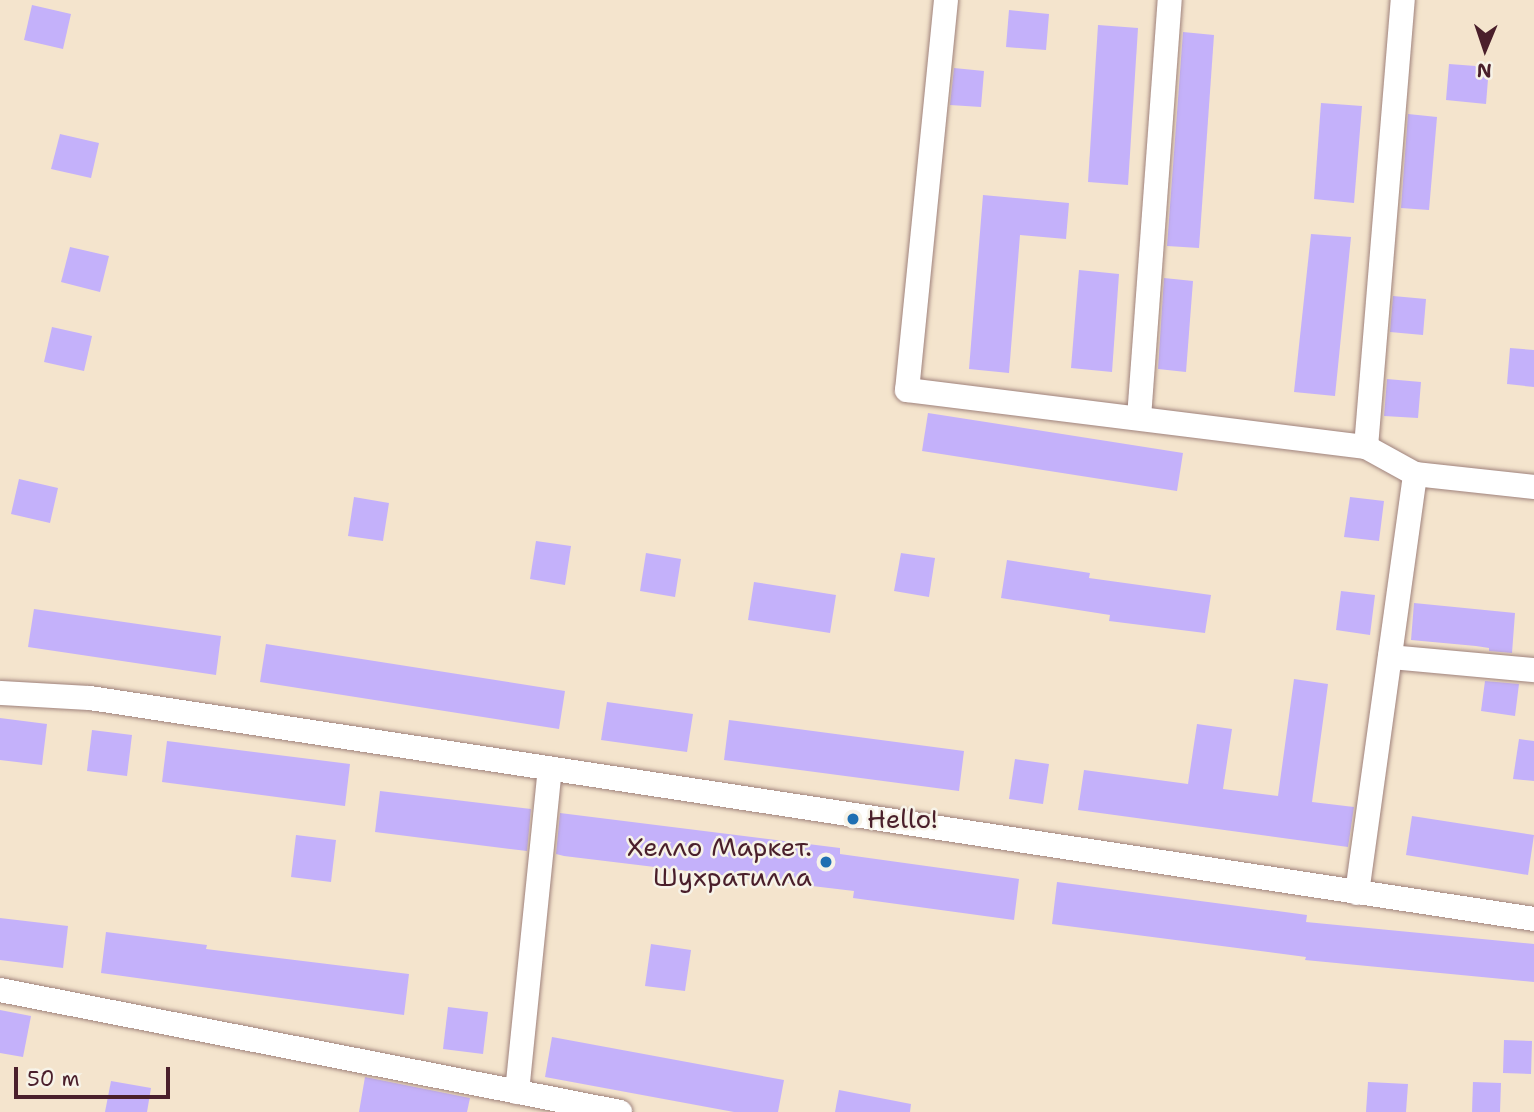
<!DOCTYPE html>
<html>
<head>
<meta charset="utf-8">
<style>
	body { margin:0 }
	#map { position:relative; width:1534px; height:1112px; overflow:hidden; background:#f4e4cd; font-family:"Shantell Sans",sans-serif }
	div>[style] { position:absolute }
	[style*='--x'] { left:calc(var(--x)*1px); top:calc(var(--y)*1px); width:calc(var(--w)*1px); rotate:calc(var(--a)*1deg) }
	.building>* { inset:0; background:#c4b1fa }
	.roads { filter:drop-shadow(0 0 2px #9f827c) drop-shadow(0 0 2px #9f827c) }
	.minor>* { height:24px; margin:-12px; padding:0 12px; transform-origin:12px; border-radius:12px; background:#fff }
	.dots>* { width:19px; height:19px; translate:-50% -50%; box-sizing:border-box; border:4px solid #f7f3e8; border-radius:50% }
	span { translate:-50% -50%; white-space:nowrap; text-align:center; line-height:1.15; -webkit-text-stroke:5px #f7f3e8; paint-order:stroke }
	.poi-label { font-size:26px; color:#4a1f2b }
	.left { translate:0 -50%; text-align:left }
	.right { translate:-100% -50%; text-align:right }
	.north { position:absolute; left:1450px; top:14px; width:70px; height:70px; -webkit-text-stroke:5px #f7f3e8; paint-order:stroke; rotate:182deg; font-size:19px; font-weight:700; line-height:28px; text-align:center; color:#4a1f2b }
	.north::after { content:''; display:block; margin:auto; width:24px; height:32px; background:#4a1f2b; clip-path:polygon(50% 0,100% 100%,50% 72%,0 100%) }
	.scale { position:absolute; left:14px; top:1067px; width:156px; height:32px; box-sizing:border-box; border:4px solid #4a1f2b; border-top:0; padding-left:9px; font-size:21px; line-height:24px; white-space:nowrap; color:#4a1f2b; -webkit-text-stroke:5px #f7f3e8; paint-order:stroke }
</style>
</head>
<body>
<div id="map">
	<div class="building">
		<i style="clip-path:polygon(32px 5px,71px 14px,63px 49px,24px 40px)"></i>
		<i style="clip-path:polygon(1009px 10px,1049px 14px,1046px 50px,1006px 47px)"></i>
		<i style="clip-path:polygon(1098px 25px,1138px 28px,1128px 185px,1088px 182px)"></i>
		<i style="clip-path:polygon(1183px 32px,1214px 35px,1199px 248px,1167px 246px)"></i>
		<i style="clip-path:polygon(1449px 64px,1489px 67px,1486px 104px,1446px 100px)"></i>
		<i style="clip-path:polygon(954px 68px,984px 71px,981px 107px,950px 105px)"></i>
		<i style="clip-path:polygon(1321px 103px,1362px 106px,1354px 203px,1314px 199px)"></i>
		<i style="clip-path:polygon(1408px 114px,1437px 117px,1429px 210px,1401px 208px)"></i>
		<i style="clip-path:polygon(60px 134px,99px 143px,91px 178px,51px 169px)"></i>
		<i style="clip-path:polygon(983px 195px,1069px 203px,1066px 239px,1020px 235px,1009px 373px,969px 369px)"></i>
		<i style="clip-path:polygon(1311px 234px,1351px 237px,1335px 396px,1294px 392px)"></i>
		<i style="clip-path:polygon(70px 247px,109px 256px,100px 292px,61px 282px)"></i>
		<i style="clip-path:polygon(1079px 270px,1119px 274px,1112px 372px,1071px 368px)"></i>
		<i style="clip-path:polygon(1164px 278px,1193px 281px,1186px 372px,1158px 369px)"></i>
		<i style="clip-path:polygon(1393px 296px,1426px 299px,1423px 335px,1390px 332px)"></i>
		<i style="clip-path:polygon(52px 327px,92px 336px,84px 371px,44px 362px)"></i>
		<i style="clip-path:polygon(1510px 348px,1534px 350px,1534px 387px,1507px 384px)"></i>
		<i style="clip-path:polygon(1387px 379px,1421px 382px,1418px 418px,1384px 416px)"></i>
		<i style="clip-path:polygon(928px 413px,1183px 453px,1177px 491px,922px 451px)"></i>
		<i style="clip-path:polygon(19px 479px,58px 488px,50px 523px,11px 514px)"></i>
		<i style="clip-path:polygon(354px 497px,389px 503px,383px 541px,348px 536px)"></i>
		<i style="clip-path:polygon(1350px 497px,1384px 501px,1379px 541px,1344px 537px)"></i>
		<i style="clip-path:polygon(536px 541px,571px 546px,565px 585px,530px 579px)"></i>
		<i style="clip-path:polygon(646px 553px,681px 559px,675px 597px,640px 591px)"></i>
		<i style="clip-path:polygon(901px 553px,935px 558px,929px 597px,894px 591px)"></i>
		<i style="clip-path:polygon(1007px 560px,1090px 573px,1089px 578px,1211px 595px,1205px 633px,1109px 621px,1110px 615px,1001px 598px)"></i>
		<i style="clip-path:polygon(754px 582px,836px 595px,830px 633px,748px 620px)"></i>
		<i style="clip-path:polygon(1341px 591px,1375px 595px,1370px 635px,1336px 630px)"></i>
		<i style="clip-path:polygon(1414px 603px,1515px 613px,1512px 653px,1489px 651px,1489px 648px,1476px 646px,1411px 640px)"></i>
		<i style="clip-path:polygon(34px 609px,221px 636px,216px 675px,28px 647px)"></i>
		<i style="clip-path:polygon(266px 644px,565px 691px,559px 729px,260px 682px)"></i>
		<i style="clip-path:polygon(1294px 679px,1328px 684px,1312px 802px,1354px 807px,1348px 847px,1078px 810px,1084px 770px,1188px 784px,1197px 724px,1232px 729px,1223px 789px,1278px 796px)"></i>
		<i style="clip-path:polygon(1485px 681px,1519px 684px,1515px 716px,1481px 711px)"></i>
		<i style="clip-path:polygon(607px 702px,693px 714px,687px 752px,601px 740px)"></i>
		<i style="clip-path:polygon(0 718px,47px 724px,42px 765px,0 760px)"></i>
		<i style="clip-path:polygon(729px 720px,964px 751px,959px 791px,724px 760px)"></i>
		<i style="clip-path:polygon(92px 730px,132px 735px,127px 776px,87px 771px)"></i>
		<i style="clip-path:polygon(1519px 739px,1534px 741px,1534px 781px,1513px 779px)"></i>
		<i style="clip-path:polygon(167px 741px,350px 764px,345px 806px,162px 782px)"></i>
		<i style="clip-path:polygon(1015px 759px,1049px 764px,1043px 804px,1009px 799px)"></i>
		<i style="clip-path:polygon(380px 791px,531px 809px,527px 851px,375px 832px)"></i>
		<i style="clip-path:polygon(560px 813px,840px 848px,840px 854px,1019px 879px,1014px 920px,853px 898px,854px 891px,564px 856px,556px 854px)"></i>
		<i style="clip-path:polygon(1412px 816px,1534px 835px,1528px 875px,1406px 855px)"></i>
		<i style="clip-path:polygon(296px 835px,336px 840px,331px 882px,291px 877px)"></i>
		<i style="clip-path:polygon(1057px 882px,1307px 915px,1306px 922px,1534px 944px,1534px 982px,1305px 960px,1306px 957px,1052px 924px)"></i>
		<i style="clip-path:polygon(0 918px,68px 926px,63px 968px,0 960px)"></i>
		<i style="clip-path:polygon(106px 932px,207px 945px,206px 949px,409px 974px,404px 1015px,101px 973px)"></i>
		<i style="clip-path:polygon(651px 944px,691px 950px,685px 991px,645px 986px)"></i>
		<i style="clip-path:polygon(448px 1007px,488px 1012px,483px 1054px,443px 1049px)"></i>
		<i style="clip-path:polygon(0 1010px,31px 1016px,23px 1057px,0 1053px)"></i>
		<i style="clip-path:polygon(552px 1037px,784px 1080px,778px 1112px,734px 1112px,545px 1077px)"></i>
		<i style="clip-path:polygon(1504px 1040px,1532px 1041px,1531px 1074px,1503px 1073px)"></i>
		<i style="clip-path:polygon(365px 1077px,470px 1098px,467px 1112px,359px 1112px)"></i>
		<i style="clip-path:polygon(111px 1081px,151px 1088px,147px 1112px,105px 1112px)"></i>
		<i style="clip-path:polygon(1368px 1082px,1408px 1084px,1406px 1112px,1366px 1112px)"></i>
		<i style="clip-path:polygon(1473px 1082px,1501px 1083px,1500px 1112px,1472px 1112px)"></i>
		<i style="clip-path:polygon(839px 1090px,911px 1104px,910px 1112px,835px 1112px)"></i>
	</div>
	<div class="roads">
		<div class="minor">
			<i style="--x:946;--y:0;--w:392;--a:95.7"></i>
			<i style="--x:907;--y:390;--w:463;--a:7.1"></i>
			<i style="--x:1366;--y:447;--w:56;--a:28.9"></i>
			<i style="--x:1415;--y:474;--w:120;--a:6.2"></i>
			<i style="--x:1139;--y:418;--w:419;--a:-85.8"></i>
			<i style="--x:1366;--y:447;--w:449;--a:-85.3"></i>
			<i style="--x:1390;--y:657;--w:145;--a:5.2"></i>
			<i style="--x:0;--y:693;--w:90;--a:3.2"></i>
			<i style="--x:90;--y:698;--w:1461;--a:8.7"></i>
			<i style="--x:1357;--y:893;--w:423;--a:-82.1"></i>
			<i style="--x:0;--y:990;--w:632;--a:11.13"></i>
			<i style="--x:517;--y:1092;--w:325;--a:-84.2"></i>
		</div>
	</div>
	<div class="dots">
		<i style="left:853px;top:819px;background:#1f6fb2"></i>
		<i style="left:826px;top:862px;background:#1f6fb2"></i>
	</div>
	<div class="poi-label">
		<span class="left" style="left:867px;top:819px">Hello!</span>
		<span class="right" style="left:812px;top:862px">Хелло Маркет.<br>Шухратилла</span>
	</div>
	<div class="north">N</div>
	<div class="scale">50 m</div>
</div>
</body>
</html>
